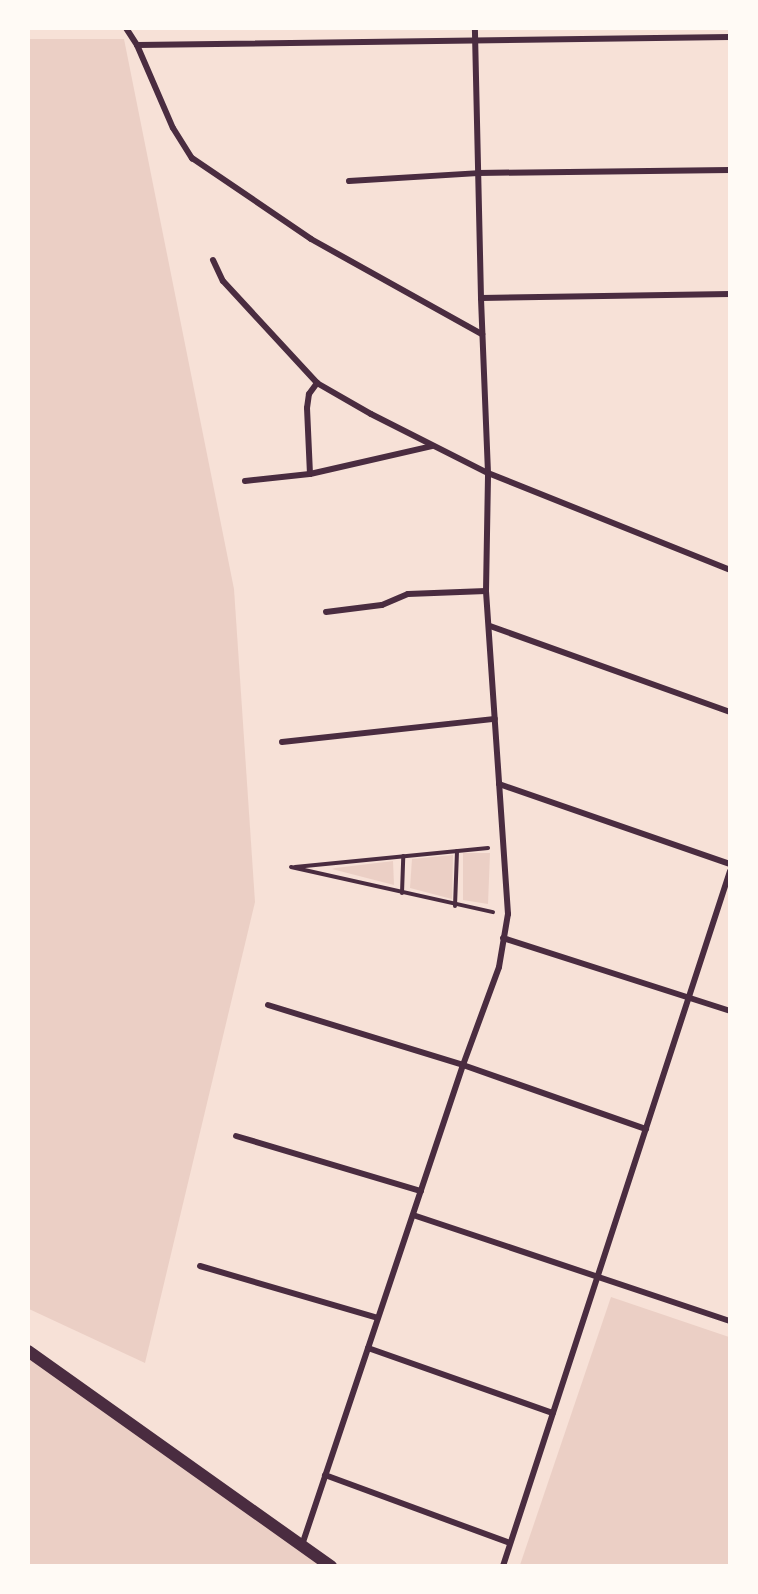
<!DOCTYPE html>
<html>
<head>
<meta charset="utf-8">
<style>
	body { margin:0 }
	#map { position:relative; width:758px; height:1594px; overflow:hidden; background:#f7e1d7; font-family:Mulish,sans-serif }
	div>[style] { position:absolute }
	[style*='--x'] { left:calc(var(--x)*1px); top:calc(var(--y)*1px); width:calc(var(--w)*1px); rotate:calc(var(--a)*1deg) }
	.green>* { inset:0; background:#ebcfc5 }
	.path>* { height:4px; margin:-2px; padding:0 2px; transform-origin:2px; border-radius:2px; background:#4a2c40 }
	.minor>* { height:6px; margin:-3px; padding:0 3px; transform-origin:3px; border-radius:3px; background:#4a2c40 }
	.secondary>* { height:12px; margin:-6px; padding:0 6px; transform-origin:6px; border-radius:6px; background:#4a2c40 }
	span { translate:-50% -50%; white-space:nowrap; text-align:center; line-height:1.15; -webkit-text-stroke:4.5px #fffaf5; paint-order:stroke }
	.frame { position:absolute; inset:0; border:30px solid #fffaf5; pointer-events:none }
</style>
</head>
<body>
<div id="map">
	<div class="green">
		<i style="clip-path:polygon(29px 39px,124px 39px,234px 589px,255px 902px,145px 1363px,29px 1309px)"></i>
		<i style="clip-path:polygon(463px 853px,490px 853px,488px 904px,463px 900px)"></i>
		<i style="clip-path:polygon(453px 855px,452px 899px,410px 888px,412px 859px)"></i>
		<i style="clip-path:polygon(393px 861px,394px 885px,332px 869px,335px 868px)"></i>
		<i style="clip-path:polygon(611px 1297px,729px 1337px,729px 1565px,520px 1565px)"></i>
		<i style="clip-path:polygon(28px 1351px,325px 1565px,29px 1565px)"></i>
	</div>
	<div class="path">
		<i style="--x:291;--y:867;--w:207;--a:12.6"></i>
		<i style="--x:295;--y:867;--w:194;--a:-5.6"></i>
		<i style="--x:402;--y:893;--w:37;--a:-88"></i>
		<i style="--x:455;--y:906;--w:55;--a:-87.9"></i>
	</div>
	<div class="minor">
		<i style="--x:126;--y:28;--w:20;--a:57"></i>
		<i style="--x:137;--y:45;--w:90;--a:66.6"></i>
		<i style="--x:173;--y:128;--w:36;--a:58"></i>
		<i style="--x:192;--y:158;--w:144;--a:34.2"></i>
		<i style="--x:311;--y:239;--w:196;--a:29.1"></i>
		<i style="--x:137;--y:45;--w:593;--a:-0.77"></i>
		<i style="--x:349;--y:181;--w:129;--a:-3.5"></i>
		<i style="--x:478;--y:173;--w:252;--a:-0.7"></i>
		<i style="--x:213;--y:260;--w:23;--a:65"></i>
		<i style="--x:223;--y:281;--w:139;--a:47.3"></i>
		<i style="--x:317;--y:383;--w:62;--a:29.9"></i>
		<i style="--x:371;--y:414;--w:131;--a:26.8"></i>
		<i style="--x:488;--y:473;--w:261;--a:21.8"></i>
		<i style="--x:481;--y:298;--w:249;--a:-0.9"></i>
		<i style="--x:310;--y:474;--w:66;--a:-92.6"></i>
		<i style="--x:307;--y:408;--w:14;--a:-82"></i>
		<i style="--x:309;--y:394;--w:14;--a:-54"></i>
		<i style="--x:245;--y:481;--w:65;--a:-6.1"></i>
		<i style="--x:310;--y:474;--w:125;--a:-12.9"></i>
		<i style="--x:326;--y:612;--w:56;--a:-7.1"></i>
		<i style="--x:382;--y:605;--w:28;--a:-23"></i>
		<i style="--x:408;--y:594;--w:78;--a:-2.2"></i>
		<i style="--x:490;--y:626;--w:255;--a:19.7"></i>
		<i style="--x:282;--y:742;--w:214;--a:-6.2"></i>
		<i style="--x:499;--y:784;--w:244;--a:19.1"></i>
		<i style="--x:503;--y:938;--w:238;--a:17.8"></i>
		<i style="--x:268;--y:1005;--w:204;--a:17.1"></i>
		<i style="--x:463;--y:1065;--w:194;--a:19.3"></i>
		<i style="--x:236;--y:1136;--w:193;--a:16.6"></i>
		<i style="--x:413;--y:1215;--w:334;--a:18.5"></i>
		<i style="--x:200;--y:1266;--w:185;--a:16.3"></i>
		<i style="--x:368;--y:1348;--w:196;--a:19.4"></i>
		<i style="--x:325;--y:1475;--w:197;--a:20.2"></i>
		<i style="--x:302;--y:1545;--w:506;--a:-71.46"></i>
		<i style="--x:463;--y:1065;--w:104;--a:-69.8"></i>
		<i style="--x:499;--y:967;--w:54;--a:-80.4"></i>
		<i style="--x:508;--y:914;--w:324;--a:-93.9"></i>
		<i style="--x:486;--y:591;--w:118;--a:-89"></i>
		<i style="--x:488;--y:473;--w:175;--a:-92.3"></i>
		<i style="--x:481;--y:298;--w:270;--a:-91.3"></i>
		<i style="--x:503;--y:1566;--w:731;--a:-71.91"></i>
	</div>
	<div class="secondary">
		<i style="--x:28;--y:1351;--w:372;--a:35.4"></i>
	</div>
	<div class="frame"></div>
</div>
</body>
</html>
